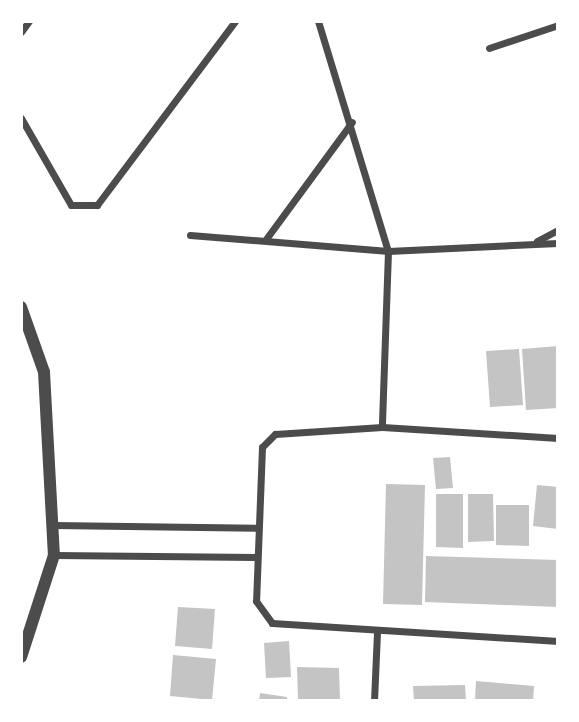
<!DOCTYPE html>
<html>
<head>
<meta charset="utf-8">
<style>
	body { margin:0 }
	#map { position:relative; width:579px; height:722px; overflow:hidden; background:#fff; font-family:"Playfair Display",serif }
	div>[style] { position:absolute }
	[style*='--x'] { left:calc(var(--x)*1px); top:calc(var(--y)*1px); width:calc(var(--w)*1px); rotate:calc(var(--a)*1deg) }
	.building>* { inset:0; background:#c4c4c4 }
	.minor>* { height:7px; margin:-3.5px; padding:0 3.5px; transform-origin:3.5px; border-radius:3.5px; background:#4c4c4c }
	.tertiary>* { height:12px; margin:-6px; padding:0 6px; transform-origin:6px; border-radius:6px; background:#4c4c4c }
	span { translate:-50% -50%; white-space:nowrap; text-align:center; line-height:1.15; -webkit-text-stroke:7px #fff; paint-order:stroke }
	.frame { position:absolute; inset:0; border:23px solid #fff; pointer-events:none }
</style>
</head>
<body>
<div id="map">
	<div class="building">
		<i style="clip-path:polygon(558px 346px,558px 408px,526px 410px,522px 349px)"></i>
		<i style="clip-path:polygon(519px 349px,523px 405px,490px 407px,486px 351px)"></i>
		<i style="clip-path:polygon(450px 457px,453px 488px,436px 489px,433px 458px)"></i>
		<i style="clip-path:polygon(386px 484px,425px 485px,422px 605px,383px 604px)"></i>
		<i style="clip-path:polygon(537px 485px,558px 487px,558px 529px,533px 526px)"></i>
		<i style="clip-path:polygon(436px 494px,463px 494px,463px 548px,436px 547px)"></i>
		<i style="clip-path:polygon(468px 494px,493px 494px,494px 541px,468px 542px)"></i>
		<i style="clip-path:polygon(496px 505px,529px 505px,529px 546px,496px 545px)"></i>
		<i style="clip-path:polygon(426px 556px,558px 560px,558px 607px,425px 602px)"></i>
		<i style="clip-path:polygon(178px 607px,215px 609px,212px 649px,175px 646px)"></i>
		<i style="clip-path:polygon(289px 641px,291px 677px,266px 678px,264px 643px)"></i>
		<i style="clip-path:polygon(173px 655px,216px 659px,212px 700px,170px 696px)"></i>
		<i style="clip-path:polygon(297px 667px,339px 668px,340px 701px,298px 701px)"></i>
		<i style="clip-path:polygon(476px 681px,534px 686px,533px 701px,475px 701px)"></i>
		<i style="clip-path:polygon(465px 685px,466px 701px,414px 701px,413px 686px)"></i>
		<i style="clip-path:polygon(260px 693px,287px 697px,287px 701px,259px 701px)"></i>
	</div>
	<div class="minor">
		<i style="--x:318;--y:21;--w:240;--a:73.1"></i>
		<i style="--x:388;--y:251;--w:176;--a:92"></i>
		<i style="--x:21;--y:32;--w:14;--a:-54"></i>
		<i style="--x:489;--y:48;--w:73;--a:-18.4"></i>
		<i style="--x:21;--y:118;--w:100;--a:60.1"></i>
		<i style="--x:71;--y:205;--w:26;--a:0"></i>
		<i style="--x:97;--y:205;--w:230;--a:-53.1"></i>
		<i style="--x:190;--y:235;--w:199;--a:4.6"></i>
		<i style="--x:388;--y:251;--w:170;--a:-2.7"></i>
		<i style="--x:266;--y:239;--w:145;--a:-53.7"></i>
		<i style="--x:537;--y:241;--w:24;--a:-28"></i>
		<i style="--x:558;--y:438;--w:176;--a:-176.4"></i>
		<i style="--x:382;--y:427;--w:107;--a:176.3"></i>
		<i style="--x:275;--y:434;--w:18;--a:135"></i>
		<i style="--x:262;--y:447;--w:154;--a:92.2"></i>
		<i style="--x:256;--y:601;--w:27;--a:54"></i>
		<i style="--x:272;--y:623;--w:287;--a:3.6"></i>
		<i style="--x:53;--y:525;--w:203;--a:0.8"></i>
		<i style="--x:54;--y:555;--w:202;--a:0.6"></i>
		<i style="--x:374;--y:701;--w:70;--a:-87.5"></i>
	</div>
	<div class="tertiary">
		<i style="--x:21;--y:307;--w:69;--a:70.5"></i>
		<i style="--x:44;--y:372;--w:183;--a:86.9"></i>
		<i style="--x:54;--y:555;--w:107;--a:107.9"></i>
	</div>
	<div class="frame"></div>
</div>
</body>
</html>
